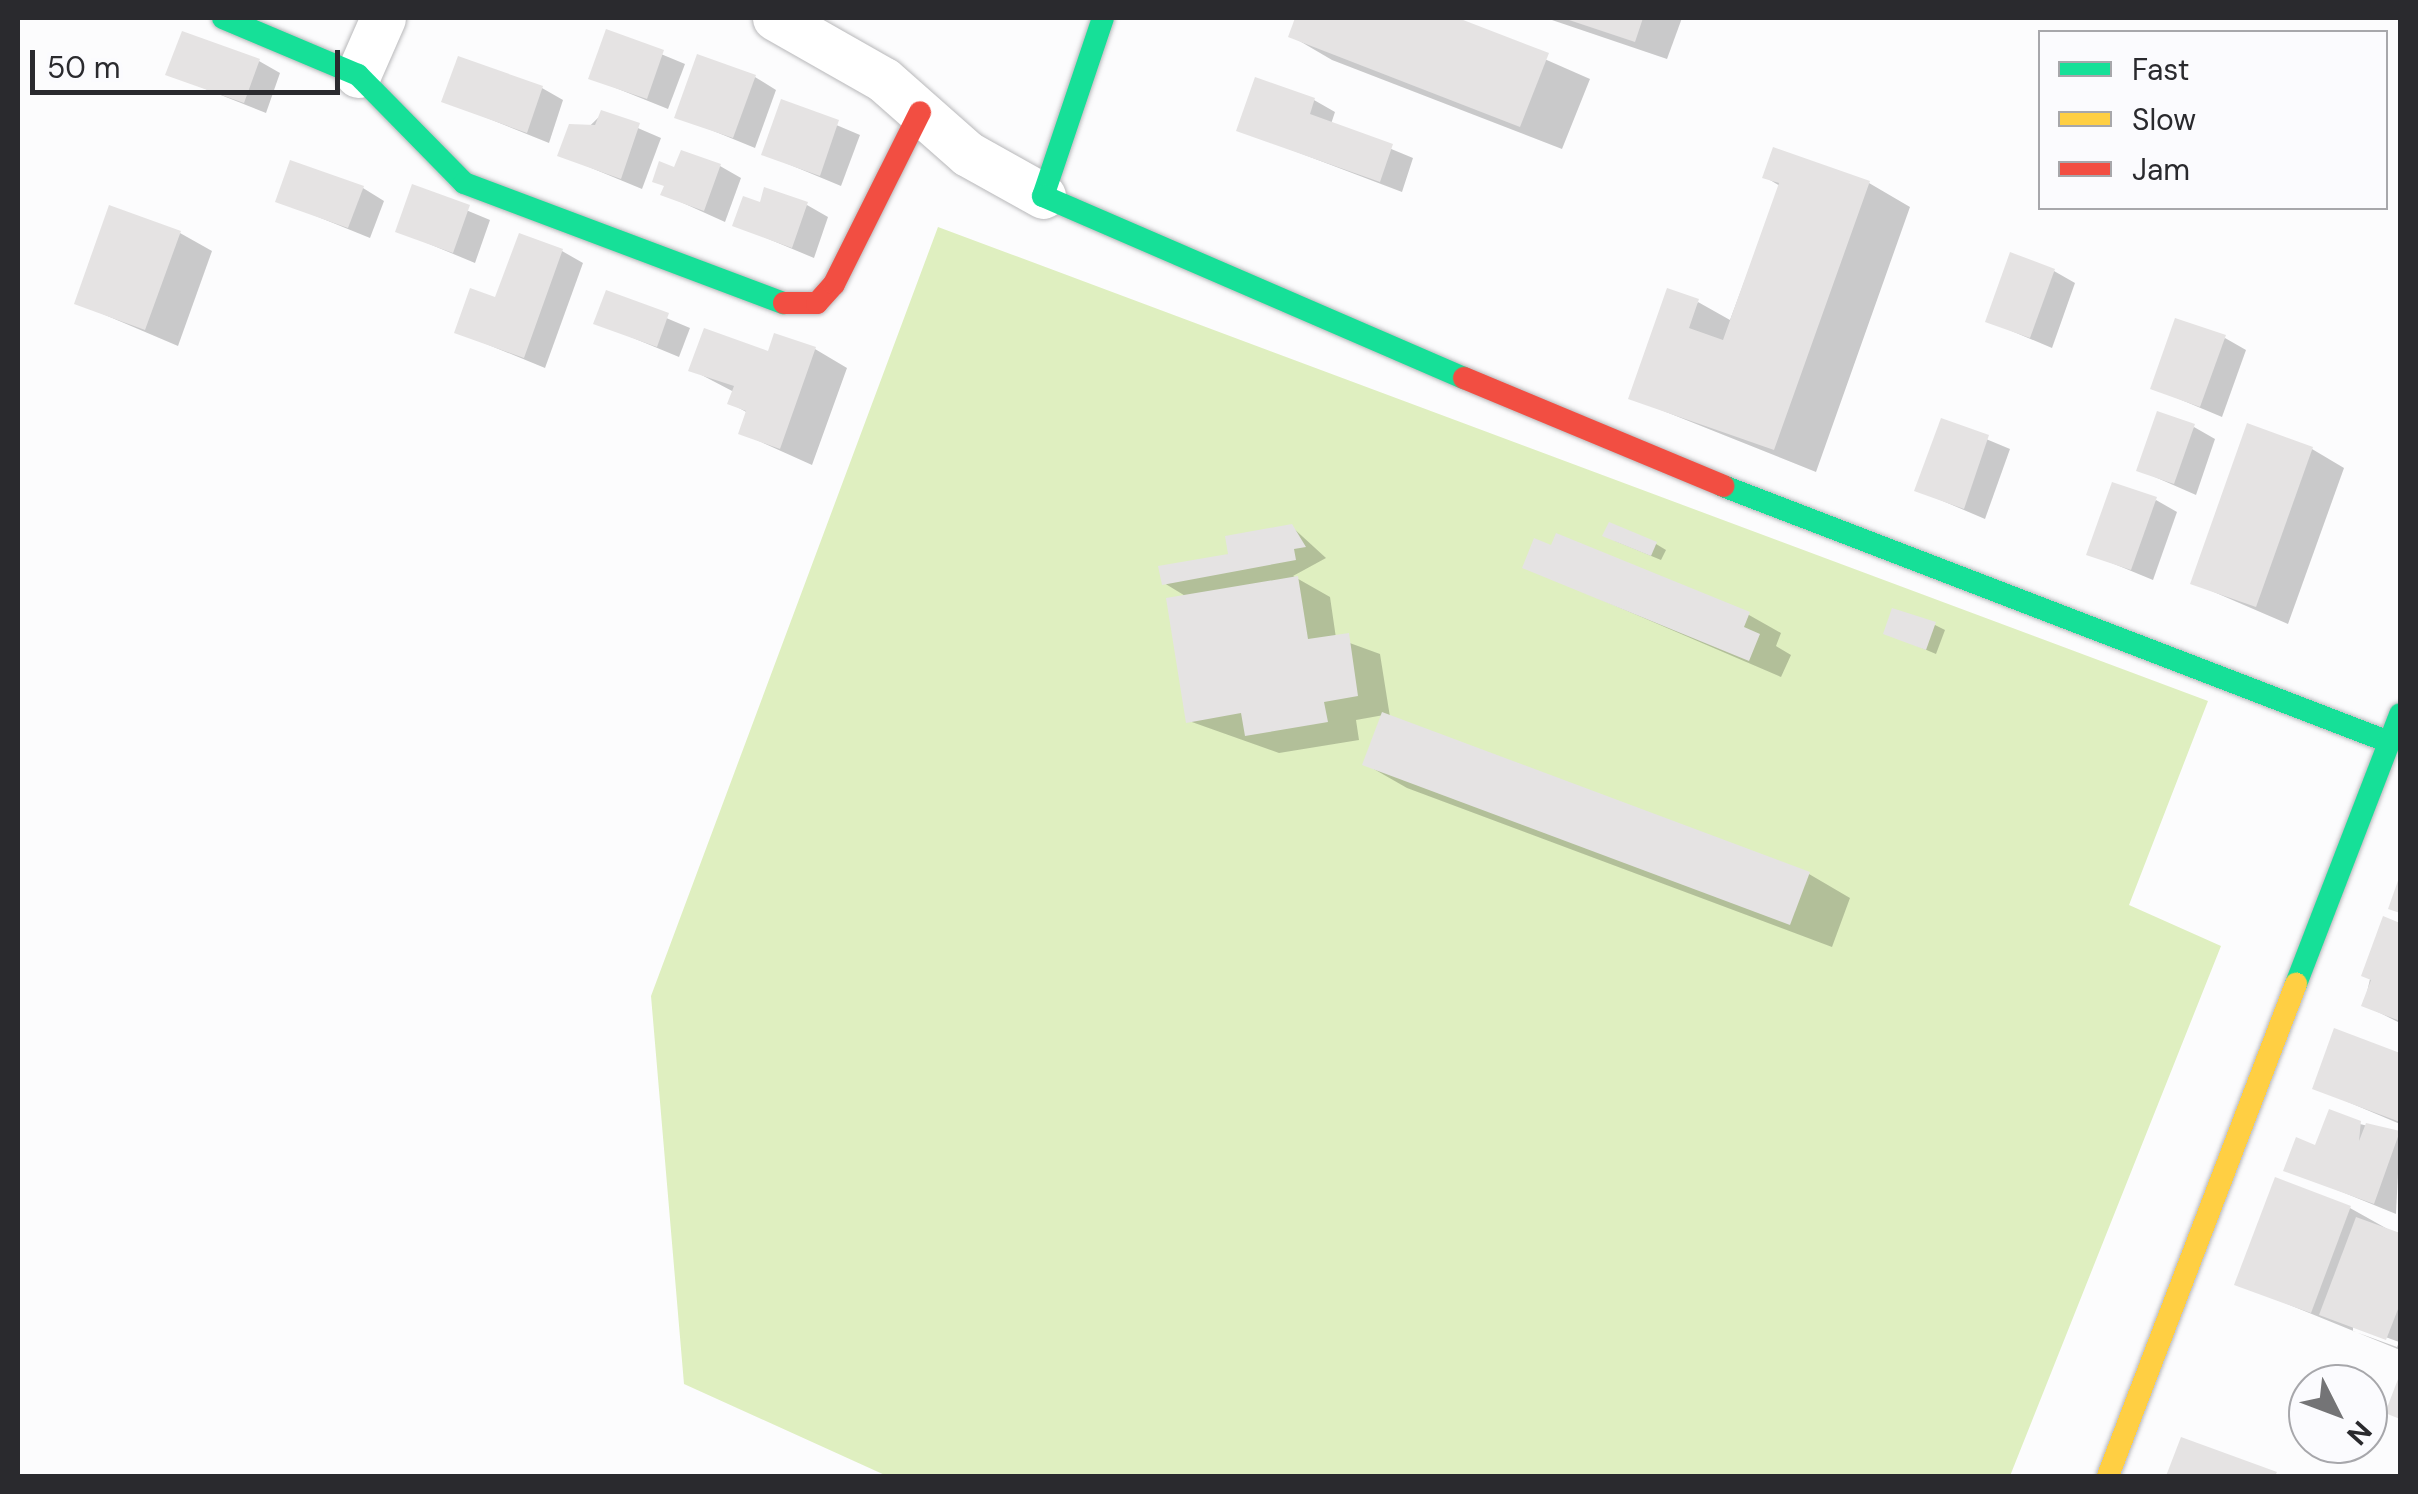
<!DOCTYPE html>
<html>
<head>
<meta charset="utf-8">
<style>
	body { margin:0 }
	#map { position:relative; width:2418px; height:1494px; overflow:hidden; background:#fcfcfd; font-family:"DM Sans",sans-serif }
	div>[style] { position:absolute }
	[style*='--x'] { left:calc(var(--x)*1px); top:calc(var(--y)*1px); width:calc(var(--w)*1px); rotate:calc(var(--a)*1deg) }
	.green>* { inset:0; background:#dfefc0 }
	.shadow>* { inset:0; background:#0003 }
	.building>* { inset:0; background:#e5e3e3 }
	.roads { filter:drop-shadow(0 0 2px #b8b8ba) drop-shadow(0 0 2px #b8b8ba) }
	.street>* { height:45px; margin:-22.5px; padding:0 22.5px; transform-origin:22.5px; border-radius:22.5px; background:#fff }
	.fast>* { height:22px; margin:-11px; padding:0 11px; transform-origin:11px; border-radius:11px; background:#16e098 }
	.slow>* { height:22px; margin:-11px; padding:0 11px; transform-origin:11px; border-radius:11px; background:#ffcf43 }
	.jam>* { height:22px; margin:-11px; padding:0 11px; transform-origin:11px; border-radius:11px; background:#f24e42 }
	span { translate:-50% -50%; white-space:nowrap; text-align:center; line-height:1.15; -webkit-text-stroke:10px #fbfbfe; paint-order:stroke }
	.frame { position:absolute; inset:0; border:20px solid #2a2a2e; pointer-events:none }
	.legend { position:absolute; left:2038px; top:30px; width:350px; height:180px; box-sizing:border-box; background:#fbfbfe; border:2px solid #a7a7ab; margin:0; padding:12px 18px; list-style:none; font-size:30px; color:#2a2a2e }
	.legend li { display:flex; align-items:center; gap:20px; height:50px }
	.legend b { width:50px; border:2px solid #a7a7ab }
	.north { position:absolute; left:2288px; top:1364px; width:100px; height:100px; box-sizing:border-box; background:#fbfbfe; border:2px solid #a7a7ab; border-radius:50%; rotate:132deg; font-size:28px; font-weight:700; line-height:40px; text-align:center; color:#2a2a2e }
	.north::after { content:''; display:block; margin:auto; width:35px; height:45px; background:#747476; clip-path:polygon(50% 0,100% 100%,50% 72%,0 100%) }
	.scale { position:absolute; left:30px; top:50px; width:310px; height:45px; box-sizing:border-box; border:5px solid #2a2a2e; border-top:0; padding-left:12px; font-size:30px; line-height:35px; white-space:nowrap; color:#2a2a2e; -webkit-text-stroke:8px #fbfbfe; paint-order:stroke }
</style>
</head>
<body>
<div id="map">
	<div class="green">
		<i style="clip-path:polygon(938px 227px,2208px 701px,2129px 905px,2221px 946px,2010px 1476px,887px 1476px,684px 1384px,651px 996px)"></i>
	</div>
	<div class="shadow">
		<i style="clip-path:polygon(1298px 18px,1451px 18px,1590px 79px,1562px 149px,1332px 60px,1291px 36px)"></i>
		<i style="clip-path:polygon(1546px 18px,1682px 18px,1667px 59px)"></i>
		<i style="clip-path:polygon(608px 32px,685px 64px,668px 109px,591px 78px)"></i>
		<i style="clip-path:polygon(259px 61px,280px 73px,266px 113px,168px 74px)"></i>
		<i style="clip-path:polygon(755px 77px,776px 90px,755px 148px,677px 116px)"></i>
		<i style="clip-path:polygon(542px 88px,563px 100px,549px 143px,445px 101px)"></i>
		<i style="clip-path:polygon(1314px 100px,1335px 112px,1331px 124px,1413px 158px,1402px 192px,1239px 130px)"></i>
		<i style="clip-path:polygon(782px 102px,860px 135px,841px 186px,764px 154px)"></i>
		<i style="clip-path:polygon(603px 113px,661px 138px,642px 189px,560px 155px)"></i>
		<i style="clip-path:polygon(720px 166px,741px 178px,725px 222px,663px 194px,676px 170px)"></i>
		<i style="clip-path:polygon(1765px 177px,1869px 183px,1910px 207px,1816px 472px,1631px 398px,1698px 302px,1730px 320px,1780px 186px)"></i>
		<i style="clip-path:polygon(363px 188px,384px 201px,370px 238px,279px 201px)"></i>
		<i style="clip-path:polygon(413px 188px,490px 220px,475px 263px,398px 231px)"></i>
		<i style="clip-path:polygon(807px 205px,828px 217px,814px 258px,735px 225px)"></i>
		<i style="clip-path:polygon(180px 233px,212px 251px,178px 346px,77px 303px)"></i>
		<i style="clip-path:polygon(562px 251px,583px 263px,545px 368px,457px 332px)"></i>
		<i style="clip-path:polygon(2054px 271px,2075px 283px,2052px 348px,1988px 321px)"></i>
		<i style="clip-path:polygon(607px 293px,690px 328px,679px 357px,597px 323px)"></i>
		<i style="clip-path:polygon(2225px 338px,2246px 350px,2222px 417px,2153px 388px)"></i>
		<i style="clip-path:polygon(815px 349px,847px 368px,812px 465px,741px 433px,748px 413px,730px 403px,734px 392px,692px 370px)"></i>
		<i style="clip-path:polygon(1943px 421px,2010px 449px,1985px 519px,1917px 490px)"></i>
		<i style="clip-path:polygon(2194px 427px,2215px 439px,2196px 495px,2139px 470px)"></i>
		<i style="clip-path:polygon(2312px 449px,2344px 468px,2288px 624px,2193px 583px)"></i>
		<i style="clip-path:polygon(2156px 500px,2177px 512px,2153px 580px,2090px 554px)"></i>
		<i style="clip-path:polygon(1291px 526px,1326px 558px,1293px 576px,1330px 597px,1336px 638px,1380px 654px,1390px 717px,1809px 874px,1850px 898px,1832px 947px,1407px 788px,1365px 764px,1384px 715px,1356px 720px,1359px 740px,1279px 753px,1189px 721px,1187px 597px,1164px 583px)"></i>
		<i style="clip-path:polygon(1615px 541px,1656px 544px,1666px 550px,1661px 560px)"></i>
		<i style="clip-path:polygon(1525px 567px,1749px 615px,1781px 633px,1776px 646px,1791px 655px,1781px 677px)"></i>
		<i style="clip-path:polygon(1935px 625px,1945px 630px,1936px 654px,1886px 633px)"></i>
		<i style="clip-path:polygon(2384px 919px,2400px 925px,2400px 1023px,2364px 1005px)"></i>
		<i style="clip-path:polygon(2335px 1031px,2400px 1056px,2400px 1124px,2315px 1088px)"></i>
		<i style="clip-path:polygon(2360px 1124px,2400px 1134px,2396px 1214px,2286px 1169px)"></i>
		<i style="clip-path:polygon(evenodd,2350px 1208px,2400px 1236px,2400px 1350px,2238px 1284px,2350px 1208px,2353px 1325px,2399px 1342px,2397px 1347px,2353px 1331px,2353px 1325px)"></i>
		<i style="clip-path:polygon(2182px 1440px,2276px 1475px,2279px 1476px,2169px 1476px)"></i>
	</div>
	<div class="building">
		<i style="clip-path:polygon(1295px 18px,1458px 18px,1549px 53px,1520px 127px,1288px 37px)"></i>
		<i style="clip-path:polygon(1563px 18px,1643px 18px,1635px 42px)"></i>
		<i style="clip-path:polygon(606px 29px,664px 50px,647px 99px,588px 79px)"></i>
		<i style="clip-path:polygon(182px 31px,260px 59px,244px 103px,165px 75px)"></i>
		<i style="clip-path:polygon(697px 54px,756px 75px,733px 138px,674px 118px)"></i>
		<i style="clip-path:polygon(458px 56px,543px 86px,527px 133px,441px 102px)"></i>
		<i style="clip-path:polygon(1255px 77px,1315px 98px,1310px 114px,1393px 144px,1380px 182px,1236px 131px)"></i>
		<i style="clip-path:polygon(781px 99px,839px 120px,820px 176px,761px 155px)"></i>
		<i style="clip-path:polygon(601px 110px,640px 123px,621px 179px,557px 156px,569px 124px,595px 125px)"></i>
		<i style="clip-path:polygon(1773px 147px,1870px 181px,1774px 450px,1628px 399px,1667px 288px,1699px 299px,1689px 328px,1723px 340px,1779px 183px,1762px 178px)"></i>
		<i style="clip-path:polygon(681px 150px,721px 164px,704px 211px,660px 195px,664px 186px,652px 182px,659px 161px,674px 167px)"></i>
		<i style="clip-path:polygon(290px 160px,364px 186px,348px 228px,275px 202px)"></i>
		<i style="clip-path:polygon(412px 184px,470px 205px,453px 253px,395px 232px)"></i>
		<i style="clip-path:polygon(764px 187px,808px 202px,792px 248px,732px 226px,743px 196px,760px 202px)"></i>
		<i style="clip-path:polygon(109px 205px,181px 231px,145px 330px,74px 304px)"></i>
		<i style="clip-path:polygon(519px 233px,563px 249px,524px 358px,454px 333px,470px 288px,495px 297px)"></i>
		<i style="clip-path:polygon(2010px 252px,2055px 269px,2030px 338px,1985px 322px)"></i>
		<i style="clip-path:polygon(606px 290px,669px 313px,657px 347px,593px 324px)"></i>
		<i style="clip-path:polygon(2175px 318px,2226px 335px,2200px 407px,2150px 389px)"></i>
		<i style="clip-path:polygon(704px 328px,768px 351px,774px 333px,816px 347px,780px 449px,738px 434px,746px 411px,727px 404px,734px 386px,688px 371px)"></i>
		<i style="clip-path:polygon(2157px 411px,2195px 424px,2174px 484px,2136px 471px)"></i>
		<i style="clip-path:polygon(1941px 418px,1989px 435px,1964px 509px,1914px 491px)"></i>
		<i style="clip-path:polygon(2247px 423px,2313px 447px,2256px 607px,2190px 584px)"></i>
		<i style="clip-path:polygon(2112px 482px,2157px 497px,2131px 570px,2086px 555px)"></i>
		<i style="clip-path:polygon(1609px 522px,1657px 542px,1651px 556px,1602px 536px)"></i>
		<i style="clip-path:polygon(1292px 524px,1306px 547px,1294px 549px,1296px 560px,1162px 585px,1158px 566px,1228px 554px,1225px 536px)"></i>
		<i style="clip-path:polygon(1556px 533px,1750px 612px,1744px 627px,1760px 634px,1749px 661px,1522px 568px,1534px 538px,1551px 545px)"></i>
		<i style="clip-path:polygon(1298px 576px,1308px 639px,1349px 633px,1358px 696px,1324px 702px,1328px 722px,1245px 736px,1241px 713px,1186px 723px,1166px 598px)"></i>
		<i style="clip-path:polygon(1892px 608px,1936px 622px,1926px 650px,1883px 634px)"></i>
		<i style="clip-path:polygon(1382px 712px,1810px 872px,1790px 925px,1362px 765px)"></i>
		<i style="clip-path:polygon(2400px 875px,2400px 913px,2388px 909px)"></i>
		<i style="clip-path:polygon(2383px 916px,2400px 923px,2400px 1021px,2361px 1006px,2371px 980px,2361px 976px)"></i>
		<i style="clip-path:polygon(2334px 1028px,2400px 1053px,2400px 1122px,2312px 1089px)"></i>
		<i style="clip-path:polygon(2329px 1109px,2361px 1121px,2359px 1141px,2366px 1123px,2400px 1131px,2374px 1204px,2283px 1171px,2296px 1137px,2315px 1145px)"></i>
		<i style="clip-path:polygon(2275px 1177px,2351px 1206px,2311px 1313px,2234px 1285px)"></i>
		<i style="clip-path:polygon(2356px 1217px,2400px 1233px,2400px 1304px,2386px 1340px,2319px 1315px)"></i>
		<i style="clip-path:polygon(2400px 1374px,2400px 1419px,2385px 1413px)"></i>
		<i style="clip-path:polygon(2181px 1437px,2277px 1472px,2275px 1476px,2166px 1476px)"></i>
	</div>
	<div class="roads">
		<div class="street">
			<i style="--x:775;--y:18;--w:125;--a:29.6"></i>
			<i style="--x:884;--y:80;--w:112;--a:41.4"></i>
			<i style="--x:968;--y:154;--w:86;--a:29.2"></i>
			<i style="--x:358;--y:75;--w:62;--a:-66.3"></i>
		</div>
		<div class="fast">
			<i style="--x:223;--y:18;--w:147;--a:22.9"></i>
			<i style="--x:358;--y:75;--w:151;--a:45.5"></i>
			<i style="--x:464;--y:183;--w:342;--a:20.6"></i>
			<i style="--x:1103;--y:18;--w:188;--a:108.6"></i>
			<i style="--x:1043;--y:196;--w:459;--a:23.4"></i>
			<i style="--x:1723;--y:486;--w:714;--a:21.03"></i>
			<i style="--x:2296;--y:984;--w:289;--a:-68.9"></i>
		</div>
		<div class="slow">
			<i style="--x:2108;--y:1476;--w:527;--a:-69.09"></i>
		</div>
		<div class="jam">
			<i style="--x:784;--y:303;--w:33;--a:0"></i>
			<i style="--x:817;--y:303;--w:25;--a:-48"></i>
			<i style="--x:834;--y:284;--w:192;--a:-63.4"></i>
			<i style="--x:1464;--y:378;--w:281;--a:22.6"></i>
		</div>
	</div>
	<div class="frame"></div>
	<ul class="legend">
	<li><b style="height:12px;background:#16e098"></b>Fast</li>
	<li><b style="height:12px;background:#ffcf43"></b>Slow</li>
	<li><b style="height:12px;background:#f24e42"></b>Jam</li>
	</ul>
	<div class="north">N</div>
	<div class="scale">50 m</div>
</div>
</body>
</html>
